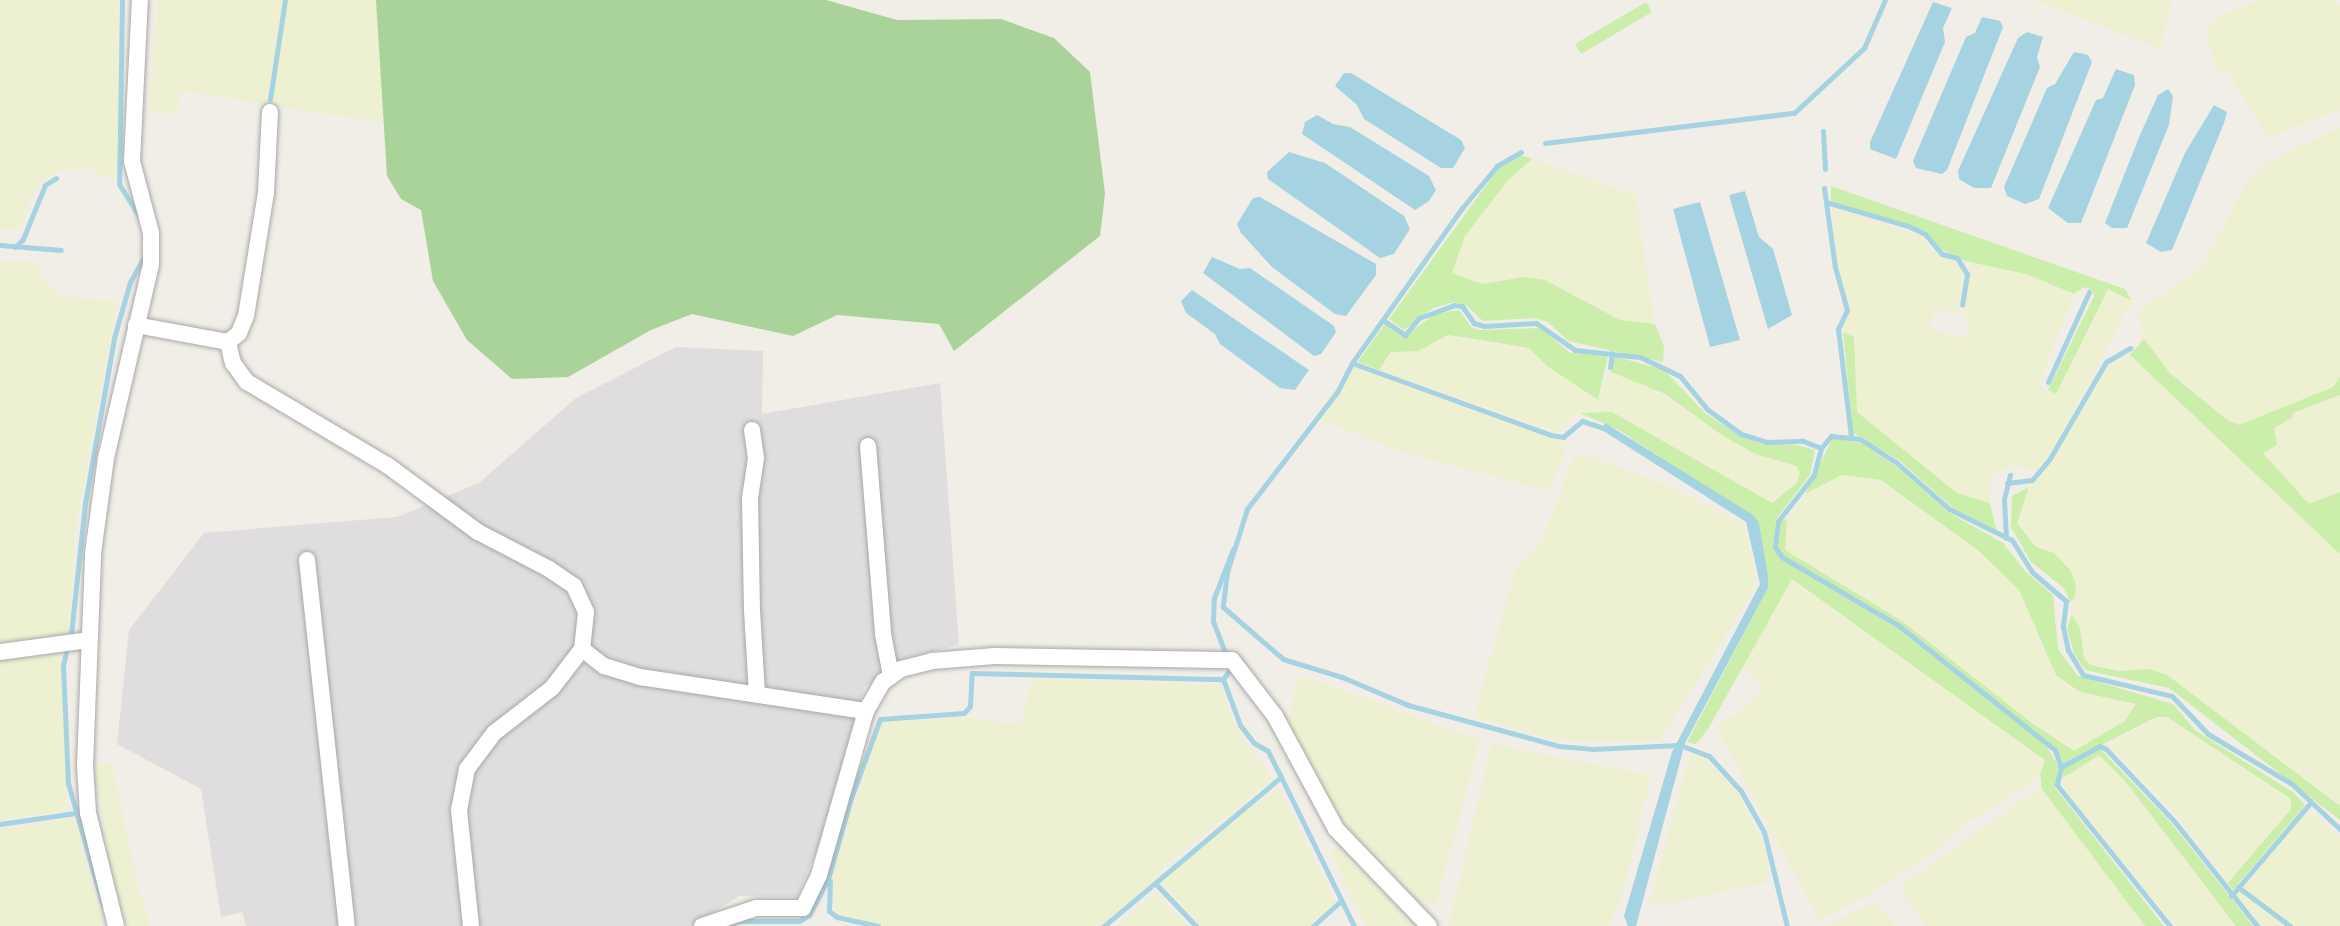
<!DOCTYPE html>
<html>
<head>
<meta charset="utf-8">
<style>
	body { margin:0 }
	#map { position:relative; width:2340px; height:926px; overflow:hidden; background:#f1eee7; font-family:"Titillium Web",sans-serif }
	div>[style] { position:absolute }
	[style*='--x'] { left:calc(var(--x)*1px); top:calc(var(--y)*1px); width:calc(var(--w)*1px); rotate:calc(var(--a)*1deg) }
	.residential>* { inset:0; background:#dfdddd }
	.farmland>* { inset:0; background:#eef1d1 }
	.grass>* { inset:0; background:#cbeeaa }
	.forest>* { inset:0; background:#aad399 }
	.water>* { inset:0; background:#a5d3e1 }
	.stream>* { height:5px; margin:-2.5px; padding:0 2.5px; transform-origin:2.5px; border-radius:2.5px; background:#a5d3e1 }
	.roads { filter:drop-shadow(0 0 2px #a8a8a8) drop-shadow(0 0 2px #a8a8a8) }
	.minor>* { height:16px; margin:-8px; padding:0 8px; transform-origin:8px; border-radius:8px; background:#fff }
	span { translate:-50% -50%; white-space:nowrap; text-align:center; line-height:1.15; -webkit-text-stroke:6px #fff; paint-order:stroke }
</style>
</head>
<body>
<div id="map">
	<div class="residential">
		<i style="clip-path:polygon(676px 347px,763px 351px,762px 414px,940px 383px,959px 645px,903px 658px,864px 688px,819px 845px,797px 897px,739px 896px,692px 926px,246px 926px,242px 912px,221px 917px,201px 789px,117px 744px,129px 630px,204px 533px,397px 517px,479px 483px,576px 398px)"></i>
	</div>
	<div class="farmland">
		<i style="clip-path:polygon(0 0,118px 0,119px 160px,114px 182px,91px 168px,59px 171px,44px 179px,31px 198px,20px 229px,0 229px)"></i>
		<i style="clip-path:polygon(158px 0,376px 0,384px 123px,182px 91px,176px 115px,148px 110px)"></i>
		<i style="clip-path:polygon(2035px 0,2173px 0,2160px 49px)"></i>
		<i style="clip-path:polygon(2261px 0,2335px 0,2340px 6px,2340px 110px,2272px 136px,2264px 132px,2231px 77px,2216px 66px,2204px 30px,2214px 23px,2213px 18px)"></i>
		<i style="clip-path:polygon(2340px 127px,2340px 376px,2333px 387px,2240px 425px,2227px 420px,2159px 361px,2144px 339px,2137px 314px,2144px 304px,2169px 292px,2204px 263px,2245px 185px,2268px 162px)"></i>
		<i style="clip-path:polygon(1532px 159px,1636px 195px,1655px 324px,1620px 320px,1563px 289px,1471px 283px,1452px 273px,1465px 236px,1508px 180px)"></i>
		<i style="clip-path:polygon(1831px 207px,1924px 237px,1932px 251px,1962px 266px,1960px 308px,1956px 315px,1935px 309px,1931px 328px,1965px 339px,1971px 319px,1962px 316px,1972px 262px,2026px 274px,2074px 294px,2038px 385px,2056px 394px,2108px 289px,2132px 301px,2056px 444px,2037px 470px,2009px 466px,1990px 476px,1990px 503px,1957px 493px,1857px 412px,1854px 337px,1843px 332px,1849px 310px,1838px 267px)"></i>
		<i style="clip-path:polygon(0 261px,31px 261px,55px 291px,72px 298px,117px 301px,75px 532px,69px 634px,0 644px)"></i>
		<i style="clip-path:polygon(1448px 335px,1529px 348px,1547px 366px,1598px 400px,1608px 371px,1643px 383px,1756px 454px,1796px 466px,1800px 472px,1797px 483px,1772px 503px,1612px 412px,1580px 413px,1557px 432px,1379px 370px,1391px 352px)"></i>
		<i style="clip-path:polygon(2130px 355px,2340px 554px,2340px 806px,2167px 675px,2090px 665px,2084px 658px,2080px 628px,2072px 614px,2075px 598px,2054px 553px,2036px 547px,2020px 531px,2017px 522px,2029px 487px,2052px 460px,2108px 365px)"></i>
		<i style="clip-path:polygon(1354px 367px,1556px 439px,1565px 446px,1564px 456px,1549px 491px,1401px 452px,1320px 420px)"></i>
		<i style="clip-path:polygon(2340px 395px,2340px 492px,2309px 504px,2262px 453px,2277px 445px,2274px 428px,2292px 418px,2293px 413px)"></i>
		<i style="clip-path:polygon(1575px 455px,1590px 456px,1671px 487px,1746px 526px,1756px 586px,1660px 741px,1554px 740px,1474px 717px,1515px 570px,1541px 542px)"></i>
		<i style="clip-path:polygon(1842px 475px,1881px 480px,1979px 551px,2019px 590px,2042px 648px,2080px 692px,2136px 704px,2125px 721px,2074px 751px,2033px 724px,1902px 621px,1785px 550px,1787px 519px,1805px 494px)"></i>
		<i style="clip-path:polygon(1791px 579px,2045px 760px,2040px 774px,2026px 787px,1965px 824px,1933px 853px,1860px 900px,1819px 920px,1715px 725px,1743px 711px,1765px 687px,1742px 667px)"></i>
		<i style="clip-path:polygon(51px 650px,61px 658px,67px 811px,0 820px,0 657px)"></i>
		<i style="clip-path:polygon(1299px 674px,1480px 740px,1436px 905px,1417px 901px,1341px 823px,1291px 734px,1288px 722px)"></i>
		<i style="clip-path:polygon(1032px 679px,1220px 685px,1236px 727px,1273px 780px,1166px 864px,1152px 883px,1099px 926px,886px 926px,840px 915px,830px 901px,835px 866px,881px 722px,966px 717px,1021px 725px)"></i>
		<i style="clip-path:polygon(2157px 717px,2167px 717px,2292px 799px,2291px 809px,2228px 883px,2180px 819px,2109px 745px)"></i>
		<i style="clip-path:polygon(1492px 744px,1651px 775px,1621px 900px,1608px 926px,1448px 926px)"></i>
		<i style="clip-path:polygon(1690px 754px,1706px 759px,1740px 796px,1769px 856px,1768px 882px,1668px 904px,1649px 903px)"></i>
		<i style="clip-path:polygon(2099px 755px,2125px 781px,2236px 926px,2175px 926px,2064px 789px,2063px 778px)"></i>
		<i style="clip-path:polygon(112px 763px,137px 881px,150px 926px,127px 926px,108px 857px,94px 765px)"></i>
		<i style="clip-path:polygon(1278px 787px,1335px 902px,1309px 926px,1202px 926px,1161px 882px,1170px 869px)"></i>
		<i style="clip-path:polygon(2041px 787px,2145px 926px,1925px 926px,1901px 892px,1904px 883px)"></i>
		<i style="clip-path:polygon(2308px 811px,2340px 837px,2340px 926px,2294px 926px,2242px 886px)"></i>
		<i style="clip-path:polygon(71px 818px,77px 826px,103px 926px,0 926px,0 829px)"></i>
		<i style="clip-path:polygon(1338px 848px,1415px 923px,1415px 926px,1366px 926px,1331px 852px)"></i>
		<i style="clip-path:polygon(2238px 889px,2286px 926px,2262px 926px,2253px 919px,2234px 895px)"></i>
		<i style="clip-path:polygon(1155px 894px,1188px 926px,1116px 926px,1117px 925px)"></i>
		<i style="clip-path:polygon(1876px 904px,1895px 926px,1825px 926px,1853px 911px)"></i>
	</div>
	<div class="grass">
		<i style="clip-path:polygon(1646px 2px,1652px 12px,1581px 54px,1575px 44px)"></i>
		<i style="clip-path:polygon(1521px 155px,1532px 159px,1508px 180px,1465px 236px,1452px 273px,1482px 284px,1524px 277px,1545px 280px,1620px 320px,1655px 324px,1664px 346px,1663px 362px,1568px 341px,1548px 322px,1535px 318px,1483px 321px,1466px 305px,1455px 302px,1433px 308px,1404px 330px,1389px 319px,1498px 169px)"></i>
		<i style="clip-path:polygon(1831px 186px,2125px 289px,2132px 301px,2108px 289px,2056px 394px,2048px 390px,2094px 296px,2092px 290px,2084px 287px,2074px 294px,2026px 274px,1965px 261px,1935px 246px,1927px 232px,1831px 201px)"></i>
		<i style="clip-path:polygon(1459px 310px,1472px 328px,1480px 330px,1541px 328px,1570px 353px,1608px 354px,1598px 400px,1547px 366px,1529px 348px,1463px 337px,1448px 335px,1418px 351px,1391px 352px,1379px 370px,1358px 362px,1385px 324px,1405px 336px,1435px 314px)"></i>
		<i style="clip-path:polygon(1843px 332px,1854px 337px,1857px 412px,1957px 493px,1990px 503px,1997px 532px,1954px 509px,1899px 460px,1853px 433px)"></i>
		<i style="clip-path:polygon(2144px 339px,2170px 373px,2227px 420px,2239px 425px,2333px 387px,2340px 376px,2340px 395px,2293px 413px,2292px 418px,2274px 428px,2277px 445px,2263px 453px,2309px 504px,2340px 492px,2340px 554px,2130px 355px)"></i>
		<i style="clip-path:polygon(1614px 356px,1664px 370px,1705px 413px,1741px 437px,1762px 444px,1797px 445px,1815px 450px,1810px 475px,1776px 519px,1773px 547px,1780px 558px,1898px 629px,2045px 744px,2059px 767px,2055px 788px,2164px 926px,2145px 926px,2042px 789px,2040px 774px,2045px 760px,1792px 579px,1708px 729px,1696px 744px,1687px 742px,1768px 588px,1759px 523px,1619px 430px,1580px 413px,1612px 412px,1772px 503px,1797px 483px,1800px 472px,1796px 466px,1756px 454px,1726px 438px,1665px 394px,1611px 372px)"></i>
		<i style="clip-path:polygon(1833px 438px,1861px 443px,1896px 466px,1948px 512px,2003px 543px,2026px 572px,2053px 595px,2058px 649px,2078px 676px,2173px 704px,2195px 730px,2294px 793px,2305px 805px,2233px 890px,2228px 883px,2291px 809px,2291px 799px,2167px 717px,2157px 717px,2062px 765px,2047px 741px,1899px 625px,1783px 555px,1776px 547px,1779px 521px,1787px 519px,1785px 550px,1902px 621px,2033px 724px,2074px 751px,2125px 721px,2136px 704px,2080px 692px,2056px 675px,2019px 590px,1979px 551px,1881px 480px,1842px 475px,1805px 494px)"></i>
		<i style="clip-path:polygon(2029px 487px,2017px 523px,2036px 547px,2054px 553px,2070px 570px,2076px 585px,2075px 598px,2070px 602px,2064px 588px,2031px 562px,2011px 527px,2012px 496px)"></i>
		<i style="clip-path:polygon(2072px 614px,2080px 628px,2084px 658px,2090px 665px,2119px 671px,2148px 669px,2167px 675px,2340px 806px,2340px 820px,2169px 688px,2085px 670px,2074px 653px,2067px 628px)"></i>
		<i style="clip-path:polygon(2100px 749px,2172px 824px,2253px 926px,2236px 926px,2125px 781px,2099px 755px,2063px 778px,2063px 769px)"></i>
	</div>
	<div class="forest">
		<i style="clip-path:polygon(376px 0,826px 0,897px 20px,1001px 19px,1054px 38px,1090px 72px,1105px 194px,1100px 236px,954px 351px,939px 324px,837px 315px,793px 336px,692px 314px,651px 330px,568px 377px,512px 379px,467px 340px,433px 281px,421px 210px,401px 199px,387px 176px)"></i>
	</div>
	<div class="water">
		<i style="clip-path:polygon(1933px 2px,1952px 8px,1943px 28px,1945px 42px,1896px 159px,1870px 149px,1870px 142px)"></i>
		<i style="clip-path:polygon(1982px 17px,2000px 21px,2003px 27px,1947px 170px,1942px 174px,1916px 168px,1913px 161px,1966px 37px,1975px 33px)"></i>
		<i style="clip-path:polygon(2027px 32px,2043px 37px,2037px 57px,2040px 67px,1991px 188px,1974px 188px,1959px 179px,1958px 171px,2018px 38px)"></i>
		<i style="clip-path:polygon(2074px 52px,2088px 55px,2092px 62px,2039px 199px,2025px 204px,2007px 196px,2004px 187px,2047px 88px,2055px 84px)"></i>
		<i style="clip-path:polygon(2116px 69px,2134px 75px,2135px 85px,2081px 223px,2068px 223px,2048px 208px,2096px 100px,2103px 98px)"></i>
		<i style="clip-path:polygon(1344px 73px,1351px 73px,1461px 140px,1465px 148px,1453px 168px,1441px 168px,1364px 119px,1357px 105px,1335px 86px)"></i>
		<i style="clip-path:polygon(2168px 89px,2173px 96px,2169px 125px,2127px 228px,2112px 228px,2105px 223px,2140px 135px,2158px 95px)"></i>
		<i style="clip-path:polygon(2214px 105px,2227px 112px,2224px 123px,2172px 250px,2161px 252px,2146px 243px,2185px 153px)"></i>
		<i style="clip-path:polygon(1317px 115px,1333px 124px,1350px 127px,1429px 176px,1436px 190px,1429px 201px,1415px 210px,1302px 134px,1305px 122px)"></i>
		<i style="clip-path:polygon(1289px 152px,1325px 163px,1404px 216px,1410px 229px,1394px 254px,1380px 258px,1268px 179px,1267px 172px)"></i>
		<i style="clip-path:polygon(1745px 191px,1759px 237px,1773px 249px,1792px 315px,1768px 329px,1729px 195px)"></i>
		<i style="clip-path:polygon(1260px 197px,1376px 264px,1376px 275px,1346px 316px,1335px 314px,1272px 267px,1241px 233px,1237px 224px,1253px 198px)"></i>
		<i style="clip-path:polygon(1700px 202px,1740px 340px,1710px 347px,1673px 209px)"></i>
		<i style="clip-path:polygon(1212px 257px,1240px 269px,1250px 268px,1334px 326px,1336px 332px,1321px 354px,1314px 356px,1203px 273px)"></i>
		<i style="clip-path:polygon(1192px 290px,1309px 370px,1295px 390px,1280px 388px,1220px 344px,1215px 334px,1186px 313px,1181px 301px)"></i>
		<i style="clip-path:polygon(1605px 423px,1753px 515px,1759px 523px,1768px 576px,1768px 588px,1685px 743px,1636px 926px,1628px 926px,1624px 916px,1672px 752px,1760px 584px,1746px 522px,1602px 430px)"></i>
	</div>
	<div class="stream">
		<i style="--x:122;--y:0;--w:184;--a:90.9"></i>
		<i style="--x:119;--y:184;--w:40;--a:58"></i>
		<i style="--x:270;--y:99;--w:100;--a:-81.4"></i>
		<i style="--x:1823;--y:131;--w:38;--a:87"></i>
		<i style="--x:1545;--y:143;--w:251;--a:-6.9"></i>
		<i style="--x:1794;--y:113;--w:96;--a:-42.9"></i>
		<i style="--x:1864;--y:48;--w:52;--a:-66.4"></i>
		<i style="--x:1521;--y:152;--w:28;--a:150"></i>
		<i style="--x:1497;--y:166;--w:55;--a:129.8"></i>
		<i style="--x:1462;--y:208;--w:190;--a:125.4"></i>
		<i style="--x:1352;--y:363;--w:33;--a:117"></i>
		<i style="--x:1337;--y:392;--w:148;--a:127.6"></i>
		<i style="--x:1247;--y:509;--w:66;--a:107.6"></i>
		<i style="--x:1227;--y:572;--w:35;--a:97"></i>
		<i style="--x:1223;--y:607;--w:79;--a:40.9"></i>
		<i style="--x:1283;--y:659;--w:62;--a:17"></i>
		<i style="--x:1342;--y:677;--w:72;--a:23"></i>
		<i style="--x:1408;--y:705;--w:156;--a:15.2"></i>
		<i style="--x:1559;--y:746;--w:33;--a:5"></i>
		<i style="--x:1592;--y:749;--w:88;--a:-2.6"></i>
		<i style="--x:1680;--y:745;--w:31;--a:21"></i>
		<i style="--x:1709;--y:756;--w:47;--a:47.6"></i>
		<i style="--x:1741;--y:791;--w:47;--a:60.7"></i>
		<i style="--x:1764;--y:832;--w:97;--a:76.3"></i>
		<i style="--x:1824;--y:188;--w:80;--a:82.1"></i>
		<i style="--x:1835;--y:267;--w:45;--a:74.4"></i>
		<i style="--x:1847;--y:310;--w:21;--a:115"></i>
		<i style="--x:1838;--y:329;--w:109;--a:83.1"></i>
		<i style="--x:1826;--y:202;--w:85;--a:16.3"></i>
		<i style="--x:1908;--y:226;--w:19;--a:25"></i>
		<i style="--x:1925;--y:234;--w:26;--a:50"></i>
		<i style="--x:1942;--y:254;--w:16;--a:15"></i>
		<i style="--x:1957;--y:258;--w:19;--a:58"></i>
		<i style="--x:1967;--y:274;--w:31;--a:99"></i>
		<i style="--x:0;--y:245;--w:61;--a:4.7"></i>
		<i style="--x:15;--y:247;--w:11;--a:-45"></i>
		<i style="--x:23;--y:239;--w:58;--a:-67.8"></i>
		<i style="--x:45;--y:185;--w:13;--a:-32"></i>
		<i style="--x:1383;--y:320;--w:27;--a:34"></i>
		<i style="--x:1405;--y:335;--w:22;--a:-51"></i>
		<i style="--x:1419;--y:318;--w:37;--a:-20"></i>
		<i style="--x:1454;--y:305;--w:8;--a:7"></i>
		<i style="--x:1462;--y:306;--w:21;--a:55"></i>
		<i style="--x:1474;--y:323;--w:10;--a:17"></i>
		<i style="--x:1484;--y:326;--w:52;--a:-3.3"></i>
		<i style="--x:1536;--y:323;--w:47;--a:34.7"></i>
		<i style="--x:1575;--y:350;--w:65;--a:6.1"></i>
		<i style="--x:1640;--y:357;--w:44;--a:25.4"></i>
		<i style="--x:1680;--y:376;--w:43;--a:50.7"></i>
		<i style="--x:1707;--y:409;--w:42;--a:36.3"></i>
		<i style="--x:1741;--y:434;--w:27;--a:17"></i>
		<i style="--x:1767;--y:442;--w:36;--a:-2"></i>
		<i style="--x:1803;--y:441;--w:19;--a:21"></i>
		<i style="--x:1821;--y:448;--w:16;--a:-50"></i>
		<i style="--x:1831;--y:436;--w:29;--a:6"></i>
		<i style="--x:1860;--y:439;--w:44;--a:33"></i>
		<i style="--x:1897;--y:463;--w:69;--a:41.5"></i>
		<i style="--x:1949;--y:509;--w:70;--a:26.2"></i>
		<i style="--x:2012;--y:540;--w:38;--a:58"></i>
		<i style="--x:2032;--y:572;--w:45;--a:40.5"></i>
		<i style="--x:2066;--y:601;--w:26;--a:97"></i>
		<i style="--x:2063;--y:627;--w:24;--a:78"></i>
		<i style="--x:2068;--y:650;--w:29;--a:59"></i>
		<i style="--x:2083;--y:675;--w:91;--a:13.3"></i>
		<i style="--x:2172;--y:696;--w:52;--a:46.5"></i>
		<i style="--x:2208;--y:734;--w:98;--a:30.8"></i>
		<i style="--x:2292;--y:784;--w:66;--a:43.2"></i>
		<i style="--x:1352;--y:363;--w:212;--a:19.9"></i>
		<i style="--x:1551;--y:435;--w:12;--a:9"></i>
		<i style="--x:1563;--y:437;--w:25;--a:-40"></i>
		<i style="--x:1582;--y:421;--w:28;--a:18"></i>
		<i style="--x:1610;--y:367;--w:14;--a:-82"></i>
		<i style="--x:2048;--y:382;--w:99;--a:-65.5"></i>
		<i style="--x:1821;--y:448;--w:28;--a:105"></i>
		<i style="--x:1814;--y:475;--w:58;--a:128"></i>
		<i style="--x:1778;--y:521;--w:26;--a:97"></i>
		<i style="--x:1775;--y:547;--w:12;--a:55"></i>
		<i style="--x:1782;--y:557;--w:136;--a:30.5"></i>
		<i style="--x:1899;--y:626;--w:199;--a:38.5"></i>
		<i style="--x:2055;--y:750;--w:18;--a:71"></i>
		<i style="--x:2061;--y:767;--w:18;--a:103"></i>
		<i style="--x:2057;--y:785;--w:181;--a:51.3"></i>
		<i style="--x:2007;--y:483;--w:25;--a:-7"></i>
		<i style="--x:2032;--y:480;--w:26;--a:-50"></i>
		<i style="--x:2049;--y:460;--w:113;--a:-59.8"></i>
		<i style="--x:2106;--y:362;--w:28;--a:-30"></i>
		<i style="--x:2006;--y:538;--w:39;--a:-93"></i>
		<i style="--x:2004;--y:499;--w:25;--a:-76"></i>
		<i style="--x:71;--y:634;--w:132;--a:-83.9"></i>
		<i style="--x:85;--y:503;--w:168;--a:-80"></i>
		<i style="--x:114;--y:338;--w:58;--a:-74.1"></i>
		<i style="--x:130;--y:282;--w:31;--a:-61"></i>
		<i style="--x:67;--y:648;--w:17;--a:103"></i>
		<i style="--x:63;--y:665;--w:118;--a:87.6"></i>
		<i style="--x:68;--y:783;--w:128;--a:74.1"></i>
		<i style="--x:2061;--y:767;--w:44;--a:-28.3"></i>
		<i style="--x:2100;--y:746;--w:7;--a:27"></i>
		<i style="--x:2106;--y:749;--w:100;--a:46.6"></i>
		<i style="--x:2175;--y:822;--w:132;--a:51.7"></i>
		<i style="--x:1281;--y:777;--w:166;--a:63.9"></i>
		<i style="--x:0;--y:824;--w:76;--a:-8.3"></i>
		<i style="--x:830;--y:881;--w:30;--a:92"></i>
		<i style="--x:829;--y:911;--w:10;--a:37"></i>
		<i style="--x:837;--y:917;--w:42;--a:12.4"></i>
		<i style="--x:1156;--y:884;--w:58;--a:46.4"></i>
		<i style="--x:2238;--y:887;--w:65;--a:36.9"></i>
		<i style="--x:2231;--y:896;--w:123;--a:-49.6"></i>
		<i style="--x:728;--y:926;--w:11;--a:-27"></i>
		<i style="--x:738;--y:921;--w:61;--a:0"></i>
		<i style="--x:799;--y:921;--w:12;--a:-31"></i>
		<i style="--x:809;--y:915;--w:41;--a:-62.2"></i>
		<i style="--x:828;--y:879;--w:81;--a:-74.2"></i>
		<i style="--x:850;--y:801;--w:87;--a:-69.9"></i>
		<i style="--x:880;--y:719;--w:84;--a:-4.1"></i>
		<i style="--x:964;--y:713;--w:9;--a:-49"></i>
		<i style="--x:970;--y:706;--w:33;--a:-87"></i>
		<i style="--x:972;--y:673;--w:251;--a:1.4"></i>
		<i style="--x:1104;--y:926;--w:231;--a:-40.1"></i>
		<i style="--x:1281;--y:777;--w:29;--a:-117"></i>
		<i style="--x:1268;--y:751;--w:16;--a:-150"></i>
		<i style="--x:1254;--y:743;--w:23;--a:-128"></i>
		<i style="--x:1240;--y:725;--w:49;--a:-110.3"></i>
		<i style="--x:1223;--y:679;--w:14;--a:-54"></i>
		<i style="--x:1231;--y:668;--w:50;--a:-111"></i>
		<i style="--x:1213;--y:621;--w:23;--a:-88"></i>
		<i style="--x:1214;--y:598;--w:53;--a:-68.8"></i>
		<i style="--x:1313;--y:926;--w:36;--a:-42"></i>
	</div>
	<div class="roads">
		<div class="minor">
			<i style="--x:136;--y:325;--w:94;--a:10.5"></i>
			<i style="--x:228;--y:342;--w:14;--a:-39"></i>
			<i style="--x:239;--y:333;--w:18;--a:-68"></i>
			<i style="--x:246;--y:316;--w:125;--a:-80.8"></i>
			<i style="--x:266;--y:193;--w:81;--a:-87.2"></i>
			<i style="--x:228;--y:342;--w:22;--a:77"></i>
			<i style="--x:233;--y:363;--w:24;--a:54"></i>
			<i style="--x:247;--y:382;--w:163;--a:30.7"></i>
			<i style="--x:387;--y:465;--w:113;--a:36.4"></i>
			<i style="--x:478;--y:532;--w:80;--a:27.5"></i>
			<i style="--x:549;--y:569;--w:30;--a:34"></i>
			<i style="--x:574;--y:586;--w:29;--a:65"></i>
			<i style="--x:586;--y:612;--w:37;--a:96"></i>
			<i style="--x:582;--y:649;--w:49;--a:127.6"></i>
			<i style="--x:552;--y:688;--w:73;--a:142.2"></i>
			<i style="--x:494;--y:733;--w:45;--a:126.9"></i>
			<i style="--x:467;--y:769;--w:42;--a:101"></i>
			<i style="--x:459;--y:810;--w:117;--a:84.1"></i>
			<i style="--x:752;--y:430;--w:28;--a:82"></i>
			<i style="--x:756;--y:458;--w:40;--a:98.5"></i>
			<i style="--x:750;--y:498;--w:112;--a:89"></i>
			<i style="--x:752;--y:610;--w:84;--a:86.6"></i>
			<i style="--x:868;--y:446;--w:189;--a:85.4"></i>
			<i style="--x:883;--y:634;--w:43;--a:79.2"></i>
			<i style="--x:307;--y:560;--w:368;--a:83.8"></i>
			<i style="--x:582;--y:649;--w:28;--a:38"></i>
			<i style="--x:604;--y:666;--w:38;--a:17"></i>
			<i style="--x:640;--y:677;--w:229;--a:8.6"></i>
			<i style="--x:0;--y:652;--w:90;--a:-7.7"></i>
			<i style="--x:116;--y:926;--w:116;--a:-103.9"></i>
			<i style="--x:88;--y:813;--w:47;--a:-93.7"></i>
			<i style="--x:85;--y:766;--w:213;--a:-87.8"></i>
			<i style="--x:93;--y:553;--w:96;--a:-82.2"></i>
			<i style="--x:106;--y:458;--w:199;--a:-76.9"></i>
			<i style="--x:151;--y:264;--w:31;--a:-90"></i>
			<i style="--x:151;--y:233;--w:74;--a:-104.8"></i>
			<i style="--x:132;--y:161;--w:161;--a:-87.2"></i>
			<i style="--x:702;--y:926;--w:57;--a:-18.4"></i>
			<i style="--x:756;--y:908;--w:47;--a:0"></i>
			<i style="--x:803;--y:908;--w:37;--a:-64"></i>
			<i style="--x:819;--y:875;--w:171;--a:-74"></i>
			<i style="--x:866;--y:711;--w:34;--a:-60"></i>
			<i style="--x:883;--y:682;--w:22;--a:-36"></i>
			<i style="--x:901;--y:669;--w:32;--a:-14"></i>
			<i style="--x:932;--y:661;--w:63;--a:-4.5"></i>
			<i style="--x:995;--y:656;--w:237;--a:1"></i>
			<i style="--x:1232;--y:660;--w:71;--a:52.5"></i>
			<i style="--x:1275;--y:716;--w:128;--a:61.6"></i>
			<i style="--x:1336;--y:829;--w:134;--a:46.2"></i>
		</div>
	</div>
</div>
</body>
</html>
